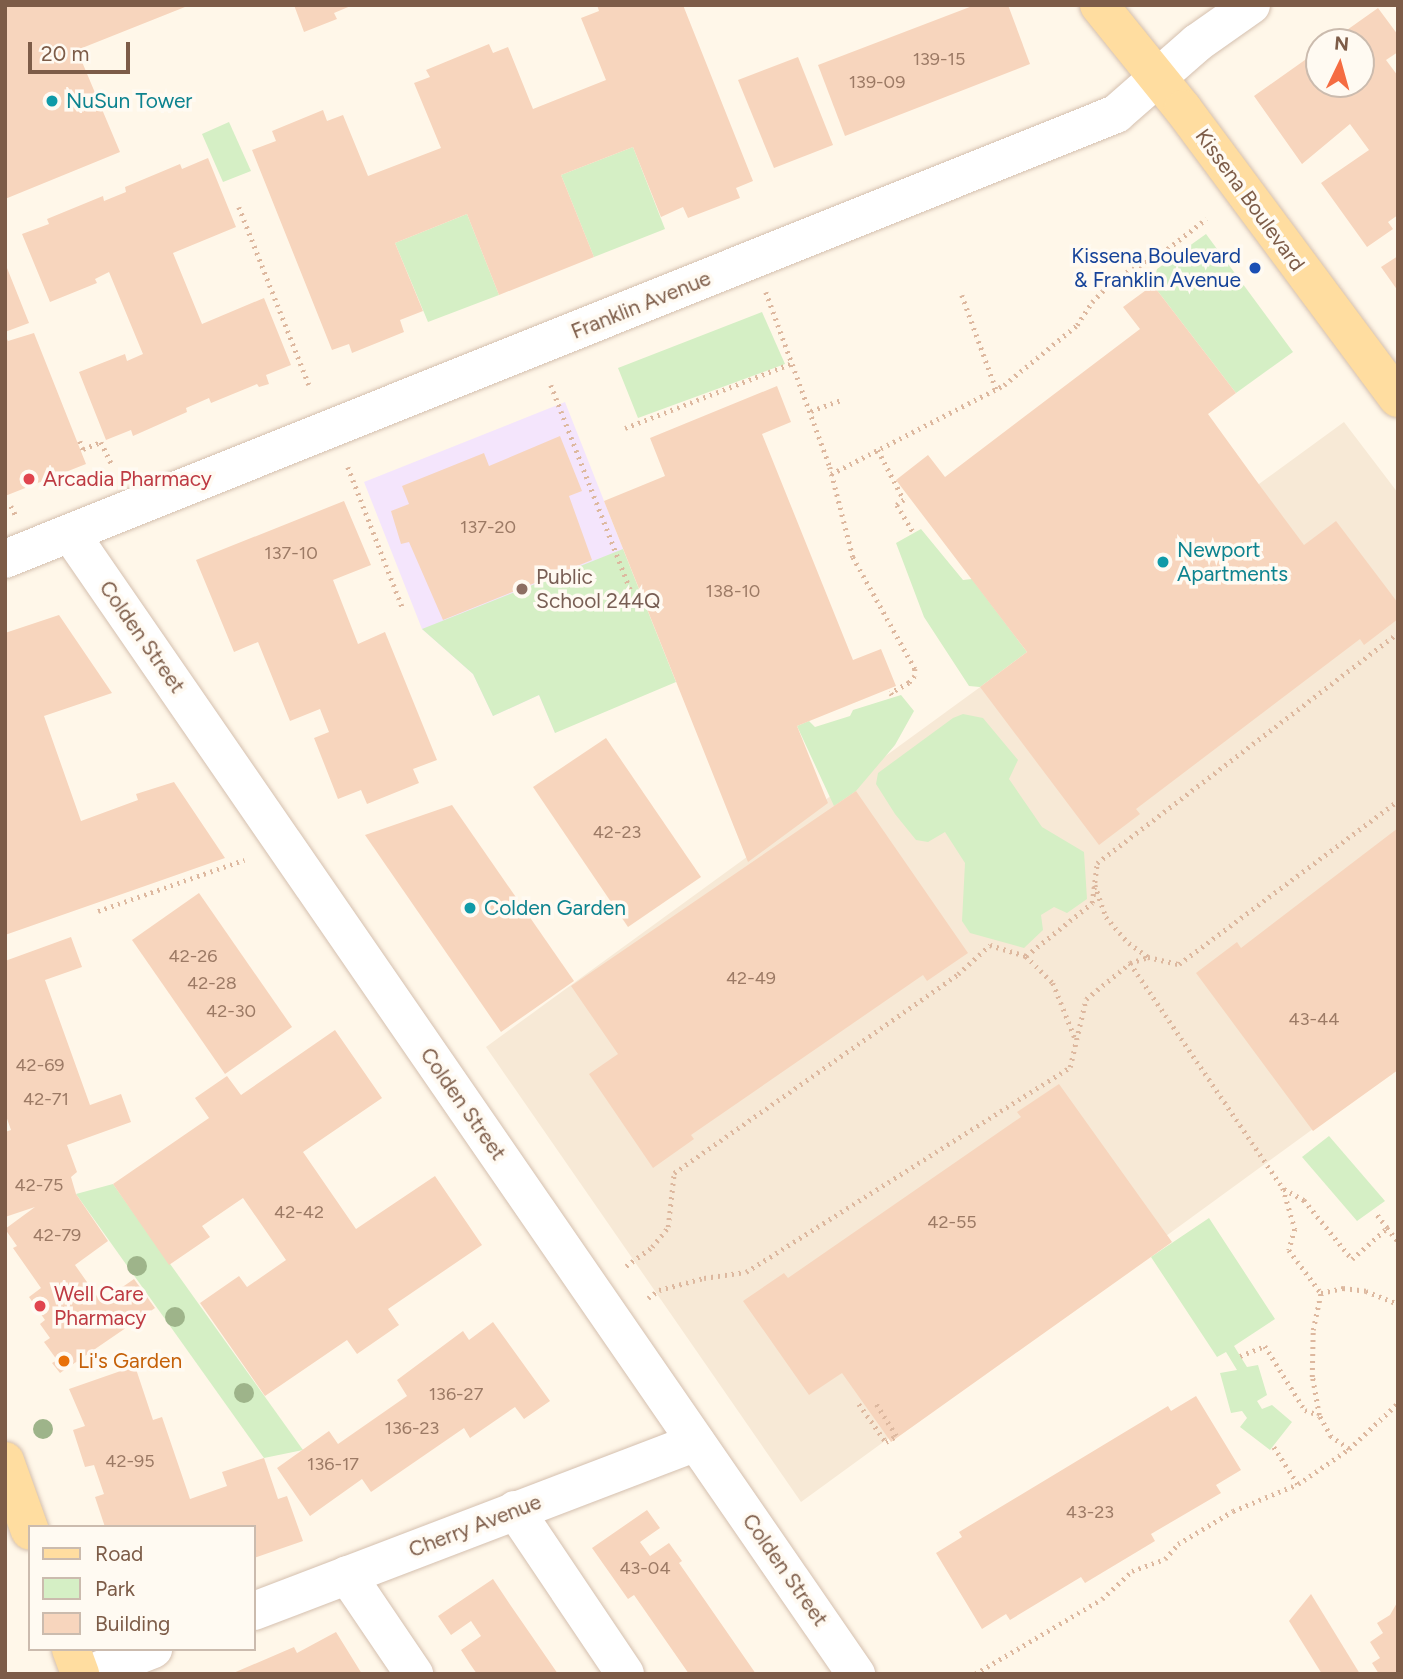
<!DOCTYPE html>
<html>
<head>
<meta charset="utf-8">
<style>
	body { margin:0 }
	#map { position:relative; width:1403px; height:1679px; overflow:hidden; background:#fff7e9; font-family:Figtree,sans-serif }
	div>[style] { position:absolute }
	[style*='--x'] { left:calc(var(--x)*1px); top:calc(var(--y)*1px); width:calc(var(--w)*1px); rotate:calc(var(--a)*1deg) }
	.residential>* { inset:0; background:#f7e9d6 }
	.education>* { inset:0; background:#f4e5fc }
	.green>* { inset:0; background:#d5efc5 }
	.building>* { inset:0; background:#f7d5bd }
	.path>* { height:4.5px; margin-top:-2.25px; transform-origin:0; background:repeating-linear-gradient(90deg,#ddb89f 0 2px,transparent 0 7px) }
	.roads { filter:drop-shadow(0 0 2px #d5c0af) drop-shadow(0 0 2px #d5c0af) }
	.minor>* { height:38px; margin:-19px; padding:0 19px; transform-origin:19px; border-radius:19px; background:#fff }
	.major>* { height:38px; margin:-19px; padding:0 19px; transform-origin:19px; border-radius:19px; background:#ffdda0 }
	.trees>* { width:20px; height:20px; margin:-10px; border-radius:50%; background:#9eb48a }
	.dots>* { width:19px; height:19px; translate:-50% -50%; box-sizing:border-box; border:4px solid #fffaf2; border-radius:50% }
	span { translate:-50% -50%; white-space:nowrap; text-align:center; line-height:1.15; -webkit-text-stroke:7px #fffaf2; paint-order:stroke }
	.number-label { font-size:18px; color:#9c7a65 }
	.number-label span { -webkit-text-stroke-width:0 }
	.culture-label { font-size:21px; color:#0d838f }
	.left { translate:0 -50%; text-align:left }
	.street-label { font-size:21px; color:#7d5c48 }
	.transit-label { font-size:21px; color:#164399 }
	.right { translate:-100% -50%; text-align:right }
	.health-label { font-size:21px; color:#be3a42 }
	.education-label { font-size:21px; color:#785e54 }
	.food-label { font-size:21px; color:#c56008 }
	.frame { position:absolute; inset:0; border:7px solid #7d5c48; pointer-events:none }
	.legend { position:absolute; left:28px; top:1525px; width:228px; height:126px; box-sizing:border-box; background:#fffaf2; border:2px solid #cbbbae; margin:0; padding:9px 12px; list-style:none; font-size:21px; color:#7d5c48 }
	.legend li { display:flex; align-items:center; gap:14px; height:35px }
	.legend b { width:35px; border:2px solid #cbbbae }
	.north { position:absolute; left:1305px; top:28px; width:70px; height:70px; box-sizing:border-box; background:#fffaf2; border:2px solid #cbbbae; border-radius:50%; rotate:5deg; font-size:19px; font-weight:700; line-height:28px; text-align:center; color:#7d5c48 }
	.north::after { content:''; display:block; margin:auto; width:24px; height:32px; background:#f56c42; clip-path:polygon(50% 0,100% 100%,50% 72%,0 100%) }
	.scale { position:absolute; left:28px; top:42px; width:102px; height:32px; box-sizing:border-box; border:4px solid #7d5c48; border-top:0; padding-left:9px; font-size:21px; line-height:24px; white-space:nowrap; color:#7d5c48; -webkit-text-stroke:5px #fffaf2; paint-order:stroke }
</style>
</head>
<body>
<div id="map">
	<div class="residential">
		<i style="clip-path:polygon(1344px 422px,1398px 493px,1398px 1067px,801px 1502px,486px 1047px)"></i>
	</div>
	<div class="education">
		<i style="clip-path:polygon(565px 402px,623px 549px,555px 733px,539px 695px,493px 716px,473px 674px,422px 629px,364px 482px)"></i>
	</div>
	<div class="green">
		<i style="clip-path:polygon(229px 122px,251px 171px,223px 182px,202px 134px)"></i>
		<i style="clip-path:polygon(633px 147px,665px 229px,594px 257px,561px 175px)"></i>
		<i style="clip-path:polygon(467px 214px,499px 295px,428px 322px,395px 243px)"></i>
		<i style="clip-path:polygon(1206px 234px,1293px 352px,1236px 393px,1153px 285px,1157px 269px)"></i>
		<i style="clip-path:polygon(762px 312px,785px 364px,638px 418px,618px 368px)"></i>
		<i style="clip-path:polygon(921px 529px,963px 580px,972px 579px,1027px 652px,980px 687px,969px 686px,924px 617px,896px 543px)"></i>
		<i style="clip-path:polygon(623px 549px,676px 682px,555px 733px,539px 695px,493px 716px,473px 674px,422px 629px)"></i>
		<i style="clip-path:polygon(901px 695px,914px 711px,895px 745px,856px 791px,834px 806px,797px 726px,809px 721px,815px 727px,850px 716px,853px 710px)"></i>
		<i style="clip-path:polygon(963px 714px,983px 718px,1018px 760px,1009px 779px,1042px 827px,1084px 852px,1087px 899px,1067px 913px,1054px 907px,1041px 915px,1043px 930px,1024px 948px,970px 933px,962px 921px,965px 863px,945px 832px,928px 842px,916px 840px,895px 814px,876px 784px,878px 773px,953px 718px)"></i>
		<i style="clip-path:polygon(1329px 1136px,1385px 1201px,1357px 1221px,1302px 1157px)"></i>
		<i style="clip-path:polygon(113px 1184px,303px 1450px,264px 1458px,76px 1194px)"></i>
		<i style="clip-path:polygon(1209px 1218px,1275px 1319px,1234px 1346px,1247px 1367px,1258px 1365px,1267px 1395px,1257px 1401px,1262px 1409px,1272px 1405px,1292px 1422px,1270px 1450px,1240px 1427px,1247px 1418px,1242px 1411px,1231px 1413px,1220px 1373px,1237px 1370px,1226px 1352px,1217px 1357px,1151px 1257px)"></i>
	</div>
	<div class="building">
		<i style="clip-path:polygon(5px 5px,190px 5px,77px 50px,120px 152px,5px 199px)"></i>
		<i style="clip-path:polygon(294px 5px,353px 5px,334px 13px,337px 19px,304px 32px)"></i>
		<i style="clip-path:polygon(597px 5px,683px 5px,753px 181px,736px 188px,740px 198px,688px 218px,683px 207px,661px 217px,633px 147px,561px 175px,594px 257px,499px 295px,467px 214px,395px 243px,423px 311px,400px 320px,404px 332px,352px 353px,349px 344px,332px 350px,252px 150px,276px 141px,272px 131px,323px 110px,327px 121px,343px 115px,368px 176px,441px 148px,414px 83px,430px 77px,426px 70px,489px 44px,493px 53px,508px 47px,533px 109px,606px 80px,581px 18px,599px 11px)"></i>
		<i style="clip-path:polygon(975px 5px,1008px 5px,1030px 64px,845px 136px,818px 65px)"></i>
		<i style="clip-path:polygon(1378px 8px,1398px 35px,1398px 52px,1386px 60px,1398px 76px,1398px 215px,1388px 222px,1393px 229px,1367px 247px,1321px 183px,1369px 150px,1350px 124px,1302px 164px,1254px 96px,1319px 50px,1319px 84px,1361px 84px,1361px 42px,1330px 42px)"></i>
		<i style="clip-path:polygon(798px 57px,833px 145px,774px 168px,738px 80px)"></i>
		<i style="clip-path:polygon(208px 158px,236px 227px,173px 253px,202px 324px,264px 298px,291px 365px,266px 375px,269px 384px,259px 387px,257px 384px,211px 403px,209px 398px,186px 408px,187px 412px,133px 436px,131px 430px,106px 440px,79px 372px,125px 354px,127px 361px,143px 354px,109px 272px,95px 279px,97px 283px,50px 302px,22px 234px,49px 224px,47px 219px,103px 196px,104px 201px,126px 192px,125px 187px,180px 164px,182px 169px)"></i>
		<i style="clip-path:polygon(1398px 256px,1398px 291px,1381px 267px)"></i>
		<i style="clip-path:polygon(5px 263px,29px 323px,5px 332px)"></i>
		<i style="clip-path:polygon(1153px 285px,1236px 393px,1208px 414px,1255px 479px,1304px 545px,1336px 521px,1398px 603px,1398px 619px,1364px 645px,1360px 639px,1136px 809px,1140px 814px,1099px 845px,980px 687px,1027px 652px,896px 480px,928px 455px,945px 477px,1140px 329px,1123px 307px)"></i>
		<i style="clip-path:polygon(34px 333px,86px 464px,5px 496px,5px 335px,8px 341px)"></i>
		<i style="clip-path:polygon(777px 386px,791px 422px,762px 434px,853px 660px,881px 649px,896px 686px,797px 726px,828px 803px,748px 862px,604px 501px,665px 476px,650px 438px)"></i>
		<i style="clip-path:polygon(560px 436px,582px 491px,569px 496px,592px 560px,443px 620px,409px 542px,401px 544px,391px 511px,409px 504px,402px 486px,484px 453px,489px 466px)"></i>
		<i style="clip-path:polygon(344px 501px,371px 565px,333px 580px,358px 644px,385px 632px,437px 760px,413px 769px,419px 783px,367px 804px,361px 790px,338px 799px,314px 738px,329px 732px,320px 709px,290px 721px,258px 642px,234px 652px,196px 560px)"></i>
		<i style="clip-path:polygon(59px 615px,112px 693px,44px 716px,81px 821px,138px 800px,136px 794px,174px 782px,225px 858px,5px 935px,5px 633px)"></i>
		<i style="clip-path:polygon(606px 738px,701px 877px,628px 927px,533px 787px)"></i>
		<i style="clip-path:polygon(856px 791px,968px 953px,927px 981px,923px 975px,691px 1135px,694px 1139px,653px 1168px,589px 1074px,618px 1054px,571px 986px)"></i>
		<i style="clip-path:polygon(452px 805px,574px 981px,501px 1032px,365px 835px)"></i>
		<i style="clip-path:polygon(1398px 828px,1398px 1070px,1313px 1131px,1196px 973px,1237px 942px,1241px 948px)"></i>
		<i style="clip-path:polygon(199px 893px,292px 1027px,225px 1074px,132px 940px)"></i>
		<i style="clip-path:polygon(71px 937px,82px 967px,45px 980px,90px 1105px,121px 1094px,131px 1122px,67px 1145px,77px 1172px,71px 1177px,76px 1194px,108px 1241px,75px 1265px,101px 1302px,134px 1279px,155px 1308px,60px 1373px,52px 1363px,57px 1360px,44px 1342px,50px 1338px,40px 1324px,45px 1320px,29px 1297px,41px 1288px,13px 1248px,17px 1246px,5px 1229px,35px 1207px,5px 1217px,5px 1132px,11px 1130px,5px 1113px,5px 961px)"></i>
		<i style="clip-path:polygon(335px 1030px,382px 1098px,303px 1152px,356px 1229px,435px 1176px,482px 1245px,388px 1309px,399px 1325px,357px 1354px,347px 1340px,265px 1396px,200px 1303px,239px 1276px,247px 1287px,286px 1260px,243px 1198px,202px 1226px,210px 1237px,169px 1265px,113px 1184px,209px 1118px,195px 1098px,227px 1076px,241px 1095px)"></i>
		<i style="clip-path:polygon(1059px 1084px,1172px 1242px,891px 1442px,842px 1373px,809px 1395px,743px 1301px,784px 1273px,788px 1278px,1021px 1117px,1017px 1112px)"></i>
		<i style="clip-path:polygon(493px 1322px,550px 1401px,524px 1419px,515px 1407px,470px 1438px,464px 1428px,371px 1492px,362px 1479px,310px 1516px,277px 1468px,329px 1431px,338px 1444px,407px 1396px,397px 1380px,463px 1331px,469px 1340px)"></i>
		<i style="clip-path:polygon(135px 1366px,153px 1420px,162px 1417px,190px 1499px,227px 1486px,222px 1472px,264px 1458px,278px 1499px,287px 1496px,303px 1541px,254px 1558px,254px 1527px,105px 1527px,95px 1497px,104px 1494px,94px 1465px,85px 1467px,73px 1430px,85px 1426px,69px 1389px)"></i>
		<i style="clip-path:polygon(1196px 1396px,1241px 1470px,1216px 1485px,1221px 1493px,1151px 1534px,1155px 1541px,1085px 1583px,1081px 1577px,1010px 1620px,1006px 1614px,982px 1629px,936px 1553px,962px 1537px,959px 1532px,1168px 1406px,1171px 1411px)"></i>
		<i style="clip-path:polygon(647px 1510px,660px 1528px,640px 1542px,650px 1556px,669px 1543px,682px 1561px,679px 1563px,756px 1674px,689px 1674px,634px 1595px,628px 1599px,592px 1548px)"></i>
		<i style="clip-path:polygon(493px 1579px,511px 1606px,558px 1674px,477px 1674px,470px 1664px,461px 1650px,481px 1636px,471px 1621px,451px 1635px,438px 1616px)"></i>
		<i style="clip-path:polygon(1311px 1594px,1360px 1674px,1322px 1674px,1289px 1621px)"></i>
		<i style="clip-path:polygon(1398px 1601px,1398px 1674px,1379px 1674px,1372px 1663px,1380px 1658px,1370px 1642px,1383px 1633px,1377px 1623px,1390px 1615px)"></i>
		<i style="clip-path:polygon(336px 1632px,362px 1674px,231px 1674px,294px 1647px,297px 1653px)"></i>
	</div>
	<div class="path">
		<i style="--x:239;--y:207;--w:191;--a:68.5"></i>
		<i style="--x:766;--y:292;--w:186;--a:69.9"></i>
		<i style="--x:830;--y:467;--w:93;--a:75.7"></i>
		<i style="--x:853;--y:557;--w:128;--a:61"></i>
		<i style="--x:915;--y:669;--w:7;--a:90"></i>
		<i style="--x:915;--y:676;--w:9;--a:131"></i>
		<i style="--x:909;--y:683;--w:21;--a:151"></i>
		<i style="--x:891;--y:693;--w:5;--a:53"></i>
		<i style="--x:962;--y:295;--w:100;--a:70.1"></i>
		<i style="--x:551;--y:385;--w:221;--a:68.8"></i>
		<i style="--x:811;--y:411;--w:33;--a:-20"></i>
		<i style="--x:625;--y:428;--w:180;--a:-21.2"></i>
		<i style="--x:80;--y:441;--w:9;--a:69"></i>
		<i style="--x:83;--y:449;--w:19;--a:-21"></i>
		<i style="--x:101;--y:442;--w:25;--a:64"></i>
		<i style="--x:878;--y:450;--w:56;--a:62.5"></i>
		<i style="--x:904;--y:500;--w:9;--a:144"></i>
		<i style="--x:897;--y:505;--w:33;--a:59"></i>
		<i style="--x:348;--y:467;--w:152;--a:68.8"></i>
		<i style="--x:97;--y:471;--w:13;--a:67"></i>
		<i style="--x:831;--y:474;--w:195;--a:-27.2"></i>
		<i style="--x:1004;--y:385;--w:94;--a:-39.4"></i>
		<i style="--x:1077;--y:325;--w:27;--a:-57"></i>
		<i style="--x:1092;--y:302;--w:32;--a:-46"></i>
		<i style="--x:1114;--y:279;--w:55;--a:-28.4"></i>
		<i style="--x:1162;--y:253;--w:56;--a:-37.7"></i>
		<i style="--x:11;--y:506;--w:13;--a:63"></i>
		<i style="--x:1095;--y:885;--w:34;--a:71"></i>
		<i style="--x:1106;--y:917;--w:35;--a:49"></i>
		<i style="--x:1129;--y:943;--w:24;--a:36"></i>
		<i style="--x:98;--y:911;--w:155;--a:-19.3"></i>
		<i style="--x:1026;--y:956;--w:38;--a:45"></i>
		<i style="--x:1053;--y:983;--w:59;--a:68.2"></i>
		<i style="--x:1130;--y:963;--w:272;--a:55.8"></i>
		<i style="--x:1283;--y:1188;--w:43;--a:73.7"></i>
		<i style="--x:1295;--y:1229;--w:22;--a:106"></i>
		<i style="--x:1289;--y:1250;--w:54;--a:53.3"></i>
		<i style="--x:1284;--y:1189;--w:23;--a:29"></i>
		<i style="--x:1304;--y:1200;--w:76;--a:50.9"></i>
		<i style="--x:1352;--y:1259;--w:47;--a:-41.5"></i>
		<i style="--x:1387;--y:1228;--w:18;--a:-128"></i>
		<i style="--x:1387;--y:1228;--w:17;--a:50"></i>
		<i style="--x:626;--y:1266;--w:32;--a:-36"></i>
		<i style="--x:652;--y:1247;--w:26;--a:-51"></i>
		<i style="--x:668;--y:1227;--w:54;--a:-83.7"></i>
		<i style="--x:674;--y:1173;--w:347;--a:-35"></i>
		<i style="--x:958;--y:974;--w:43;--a:-42.2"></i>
		<i style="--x:990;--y:945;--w:38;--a:17"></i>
		<i style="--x:1026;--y:956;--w:85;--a:-38.8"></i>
		<i style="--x:1092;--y:903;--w:40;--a:-82.9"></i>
		<i style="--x:1097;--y:863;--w:379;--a:-37.4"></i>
		<i style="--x:648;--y:1298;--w:14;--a:-36"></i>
		<i style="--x:659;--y:1290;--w:47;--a:-14.9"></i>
		<i style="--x:704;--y:1278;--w:42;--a:-8.1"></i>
		<i style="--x:746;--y:1272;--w:383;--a:-32.3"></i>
		<i style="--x:1070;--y:1067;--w:70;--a:-76.8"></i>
		<i style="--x:1086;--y:999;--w:57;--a:-39.3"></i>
		<i style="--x:1130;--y:963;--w:19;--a:-18"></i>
		<i style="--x:1148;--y:957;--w:32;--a:13"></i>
		<i style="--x:1179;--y:964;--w:273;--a:-36.7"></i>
		<i style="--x:1240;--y:1356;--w:27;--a:-22"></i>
		<i style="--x:1265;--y:1346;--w:75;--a:58"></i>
		<i style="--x:1305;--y:1410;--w:15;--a:20"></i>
		<i style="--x:859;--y:1404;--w:47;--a:54.6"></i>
		<i style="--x:886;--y:1442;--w:12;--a:-31"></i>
		<i style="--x:896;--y:1436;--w:40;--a:-122"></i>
		<i style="--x:1274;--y:1447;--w:44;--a:57"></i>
		<i style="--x:1349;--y:1449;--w:22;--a:-146"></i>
		<i style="--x:1331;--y:1437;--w:25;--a:-119"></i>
		<i style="--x:1319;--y:1415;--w:39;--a:-100"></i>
		<i style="--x:1312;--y:1377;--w:47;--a:-88.8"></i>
		<i style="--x:1313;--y:1330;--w:38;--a:-78"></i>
		<i style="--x:1321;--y:1293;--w:23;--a:-13"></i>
		<i style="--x:1343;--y:1288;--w:23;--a:7"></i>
		<i style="--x:1366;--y:1291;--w:35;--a:22"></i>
		<i style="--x:975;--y:1674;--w:147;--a:-30.6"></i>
		<i style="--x:1102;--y:1599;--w:41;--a:-43"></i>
		<i style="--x:1132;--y:1571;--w:35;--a:-20"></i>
		<i style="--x:1165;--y:1559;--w:20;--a:-49"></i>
		<i style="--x:1178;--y:1544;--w:64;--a:-31"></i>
		<i style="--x:1233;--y:1511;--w:70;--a:-22.6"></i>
		<i style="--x:1298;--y:1484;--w:62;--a:-34.5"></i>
		<i style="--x:1349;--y:1449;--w:67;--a:-43.2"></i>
	</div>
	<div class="roads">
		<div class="minor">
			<i style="--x:70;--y:533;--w:1386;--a:55.44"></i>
			<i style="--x:5;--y:559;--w:1197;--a:-21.83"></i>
			<i style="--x:1116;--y:114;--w:108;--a:-41.2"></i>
			<i style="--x:1197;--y:43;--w:66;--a:-35.1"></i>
			<i style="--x:515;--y:1510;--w:197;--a:56.1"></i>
			<i style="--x:347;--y:1575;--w:120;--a:55.9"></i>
			<i style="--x:254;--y:1611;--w:473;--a:-20.9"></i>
			<i style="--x:90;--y:1674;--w:68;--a:-21.6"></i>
		</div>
		<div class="major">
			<i style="--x:1099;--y:5;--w:134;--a:51.1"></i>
			<i style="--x:1183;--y:109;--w:360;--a:53.4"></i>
			<i style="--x:5;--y:1461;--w:74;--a:70.3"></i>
			<i style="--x:71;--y:1649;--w:27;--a:70"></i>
		</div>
	</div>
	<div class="trees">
		<i style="left:137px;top:1266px"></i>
		<i style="left:175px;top:1317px"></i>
		<i style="left:244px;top:1393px"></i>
		<i style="left:43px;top:1429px"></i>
	</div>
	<div class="dots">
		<i style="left:52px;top:101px;background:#0f9aa8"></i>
		<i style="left:1255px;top:268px;background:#1a4fb4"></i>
		<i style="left:29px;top:479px;background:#e0444e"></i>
		<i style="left:1163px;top:562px;background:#0f9aa8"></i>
		<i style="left:522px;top:589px;background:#8d6e63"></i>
		<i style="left:470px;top:908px;background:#0f9aa8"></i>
		<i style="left:40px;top:1306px;background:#e0444e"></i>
		<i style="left:64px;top:1361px;background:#e8710a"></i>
	</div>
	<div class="number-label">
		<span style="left:939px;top:59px">139-15</span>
		<span style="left:877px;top:82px">139-09</span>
		<span style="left:488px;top:527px">137-20</span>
		<span style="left:291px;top:553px">137-10</span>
		<span style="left:733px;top:591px">138-10</span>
		<span style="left:617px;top:832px">42-23</span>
		<span style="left:193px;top:956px">42-26</span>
		<span style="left:751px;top:978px">42-49</span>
		<span style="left:212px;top:983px">42-28</span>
		<span style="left:231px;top:1011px">42-30</span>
		<span style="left:1314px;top:1019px">43-44</span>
		<span style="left:40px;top:1065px">42-69</span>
		<span style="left:46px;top:1099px">42-71</span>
		<span style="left:39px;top:1185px">42-75</span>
		<span style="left:299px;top:1212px">42-42</span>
		<span style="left:952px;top:1222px">42-55</span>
		<span style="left:57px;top:1235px">42-79</span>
		<span style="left:456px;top:1394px">136-27</span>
		<span style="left:412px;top:1428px">136-23</span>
		<span style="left:130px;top:1461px">42-95</span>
		<span style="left:333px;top:1464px">136-17</span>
		<span style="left:1090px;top:1512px">43-23</span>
		<span style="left:645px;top:1568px">43-04</span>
	</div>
	<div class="culture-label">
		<span class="left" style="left:66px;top:101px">NuSun Tower</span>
		<span class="left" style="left:1177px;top:562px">Newport<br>Apartments</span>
		<span class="left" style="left:484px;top:908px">Colden Garden</span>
	</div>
	<div class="street-label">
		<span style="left:1250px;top:200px;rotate:54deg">Kissena Boulevard</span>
		<span style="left:641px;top:305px;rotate:-22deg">Franklin Avenue</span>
		<span style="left:142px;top:637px;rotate:55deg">Colden Street</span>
		<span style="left:463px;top:1104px;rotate:55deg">Colden Street</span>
		<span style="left:475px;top:1526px;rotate:-21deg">Cherry Avenue</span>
		<span style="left:785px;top:1570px;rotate:55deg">Colden Street</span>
	</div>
	<div class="transit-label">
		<span class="right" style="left:1241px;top:268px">Kissena Boulevard<br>&amp; Franklin Avenue</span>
	</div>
	<div class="health-label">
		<span class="left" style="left:43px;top:479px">Arcadia Pharmacy</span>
		<span class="left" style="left:54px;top:1306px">Well Care<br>Pharmacy</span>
	</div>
	<div class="education-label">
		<span class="left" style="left:536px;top:589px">Public<br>School 244Q</span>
	</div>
	<div class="food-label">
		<span class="left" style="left:78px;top:1361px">Li's Garden</span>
	</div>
	<div class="frame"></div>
	<ul class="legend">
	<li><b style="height:9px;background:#ffdda0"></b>Road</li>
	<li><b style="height:19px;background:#d5efc5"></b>Park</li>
	<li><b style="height:19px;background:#f7d5bd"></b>Building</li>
	</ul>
	<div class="north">N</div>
	<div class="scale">20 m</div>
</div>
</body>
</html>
